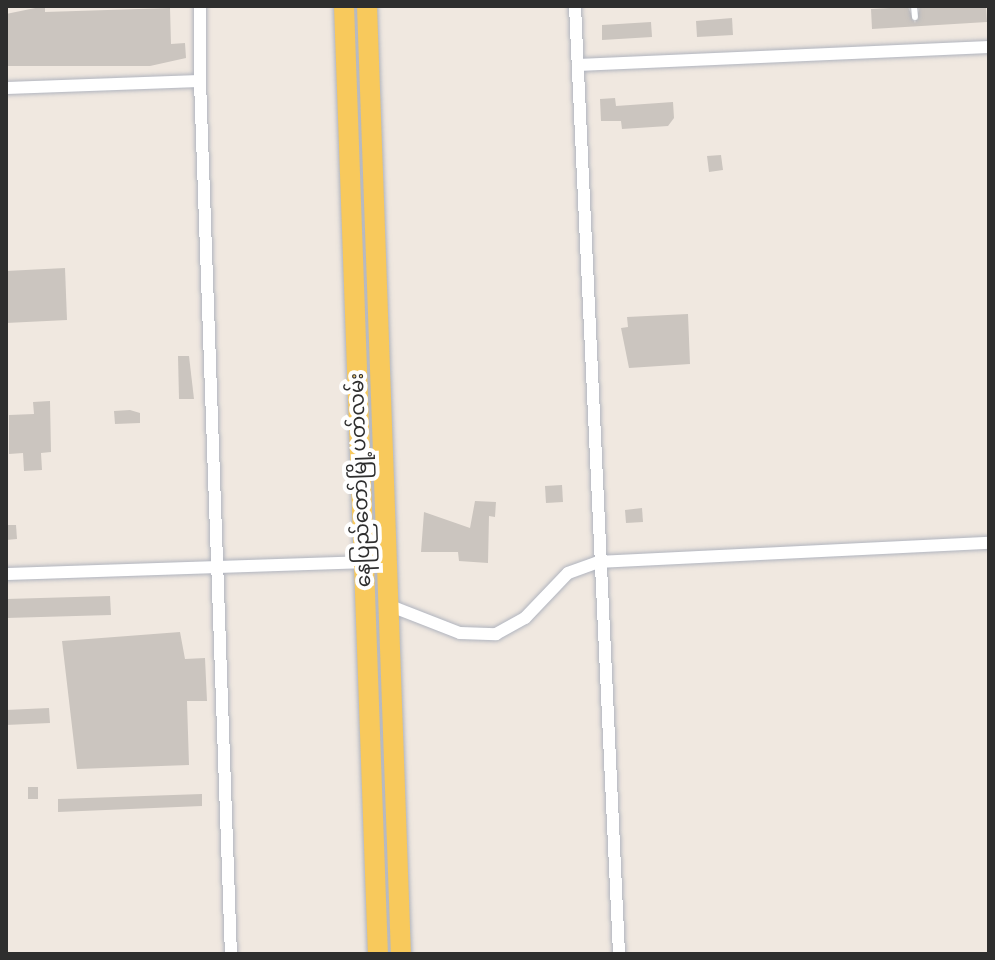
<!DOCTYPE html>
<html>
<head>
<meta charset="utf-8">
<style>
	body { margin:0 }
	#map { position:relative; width:995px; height:960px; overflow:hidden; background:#f0e8e0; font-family:"Work Sans","Noto Sans Myanmar",sans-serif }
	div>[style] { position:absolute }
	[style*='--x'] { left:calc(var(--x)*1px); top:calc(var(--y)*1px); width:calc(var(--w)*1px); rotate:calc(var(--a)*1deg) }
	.building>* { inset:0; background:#cbc5bf }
	.roads { filter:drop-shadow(0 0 2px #b0b4be) drop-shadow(0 0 2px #b0b4be) }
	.lane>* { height:6px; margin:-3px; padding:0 3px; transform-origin:3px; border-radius:3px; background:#fff }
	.street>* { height:12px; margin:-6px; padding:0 6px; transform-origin:6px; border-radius:6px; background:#fff }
	.primary>* { height:20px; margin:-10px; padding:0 10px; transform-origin:10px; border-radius:10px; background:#f8c95c }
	span { translate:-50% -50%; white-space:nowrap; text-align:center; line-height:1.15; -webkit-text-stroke:8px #fff; paint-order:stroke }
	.street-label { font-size:20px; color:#2e2e2e }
	.frame { position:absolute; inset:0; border:8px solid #2e2e2e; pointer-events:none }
</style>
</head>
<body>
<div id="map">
	<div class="building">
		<i style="clip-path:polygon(45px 6px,45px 12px,170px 8px,171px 44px,185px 43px,186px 58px,150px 66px,6px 66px,6px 14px)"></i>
		<i style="clip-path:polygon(986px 6px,987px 22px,872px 29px,871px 9px,908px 7px,915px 23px,920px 7px)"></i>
		<i style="clip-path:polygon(732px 18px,733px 35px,697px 37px,696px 21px)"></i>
		<i style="clip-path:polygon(651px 22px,652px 37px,602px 40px,602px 25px)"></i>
		<i style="clip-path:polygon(615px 98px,616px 106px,673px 102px,674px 118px,668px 126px,622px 129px,621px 121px,601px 121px,600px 99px)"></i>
		<i style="clip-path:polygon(721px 155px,723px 170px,709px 172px,707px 156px)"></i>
		<i style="clip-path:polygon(65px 268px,67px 320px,6px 323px,6px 271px)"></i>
		<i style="clip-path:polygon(688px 314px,690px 364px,629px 368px,621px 328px,628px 327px,627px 317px)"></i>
		<i style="clip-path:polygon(178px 356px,189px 356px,194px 399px,179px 399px)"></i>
		<i style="clip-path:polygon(50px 401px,51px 452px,41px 453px,42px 470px,24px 471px,23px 453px,9px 454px,9px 415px,34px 414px,33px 402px)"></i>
		<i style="clip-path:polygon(130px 410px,140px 413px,140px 423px,115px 424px,114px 411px)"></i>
		<i style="clip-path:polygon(562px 485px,563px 502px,546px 503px,545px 486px)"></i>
		<i style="clip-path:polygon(475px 501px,496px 502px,495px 517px,489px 516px,488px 563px,459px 561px,458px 552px,421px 552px,424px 512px,470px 528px)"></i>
		<i style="clip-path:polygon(642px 508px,643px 522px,626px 523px,625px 510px)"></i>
		<i style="clip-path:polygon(6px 525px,16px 525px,17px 539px,6px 540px)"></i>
		<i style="clip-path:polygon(110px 596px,111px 615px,6px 618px,6px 599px)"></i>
		<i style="clip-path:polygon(180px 632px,185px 659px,205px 658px,207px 701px,187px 701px,189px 765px,77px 769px,62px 641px)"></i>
		<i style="clip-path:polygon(49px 708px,50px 723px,6px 725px,6px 710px)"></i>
		<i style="clip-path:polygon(28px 787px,38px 787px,38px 799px,28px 799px)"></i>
		<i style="clip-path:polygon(202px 794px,202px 806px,58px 812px,58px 799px)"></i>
	</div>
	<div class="roads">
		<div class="lane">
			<i style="--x:914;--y:6;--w:11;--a:85"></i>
		</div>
		<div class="street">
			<i style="--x:575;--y:6;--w:949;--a:87.34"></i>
			<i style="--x:578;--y:65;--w:411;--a:-2.5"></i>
			<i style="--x:200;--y:81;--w:874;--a:87.97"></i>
			<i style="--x:6;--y:88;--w:194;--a:-2.1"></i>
			<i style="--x:200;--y:81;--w:75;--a:-90"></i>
			<i style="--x:6;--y:574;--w:364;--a:-1.9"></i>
			<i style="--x:388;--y:605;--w:77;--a:21.3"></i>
			<i style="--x:460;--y:633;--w:36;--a:2"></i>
			<i style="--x:496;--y:634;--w:33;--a:-29"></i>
			<i style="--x:525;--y:618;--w:62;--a:-46.3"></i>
			<i style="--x:568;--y:573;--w:32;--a:-20"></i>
			<i style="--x:598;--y:562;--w:391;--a:-2.8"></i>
		</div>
		<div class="primary">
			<i style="--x:344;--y:6;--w:949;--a:87.95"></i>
			<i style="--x:367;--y:6;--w:949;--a:87.95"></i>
		</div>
	</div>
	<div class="street-label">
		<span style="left:360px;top:480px;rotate:-92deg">နေပြည်တော်မြို့ပတ်လမ်း</span>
	</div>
	<div class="frame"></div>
</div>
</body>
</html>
